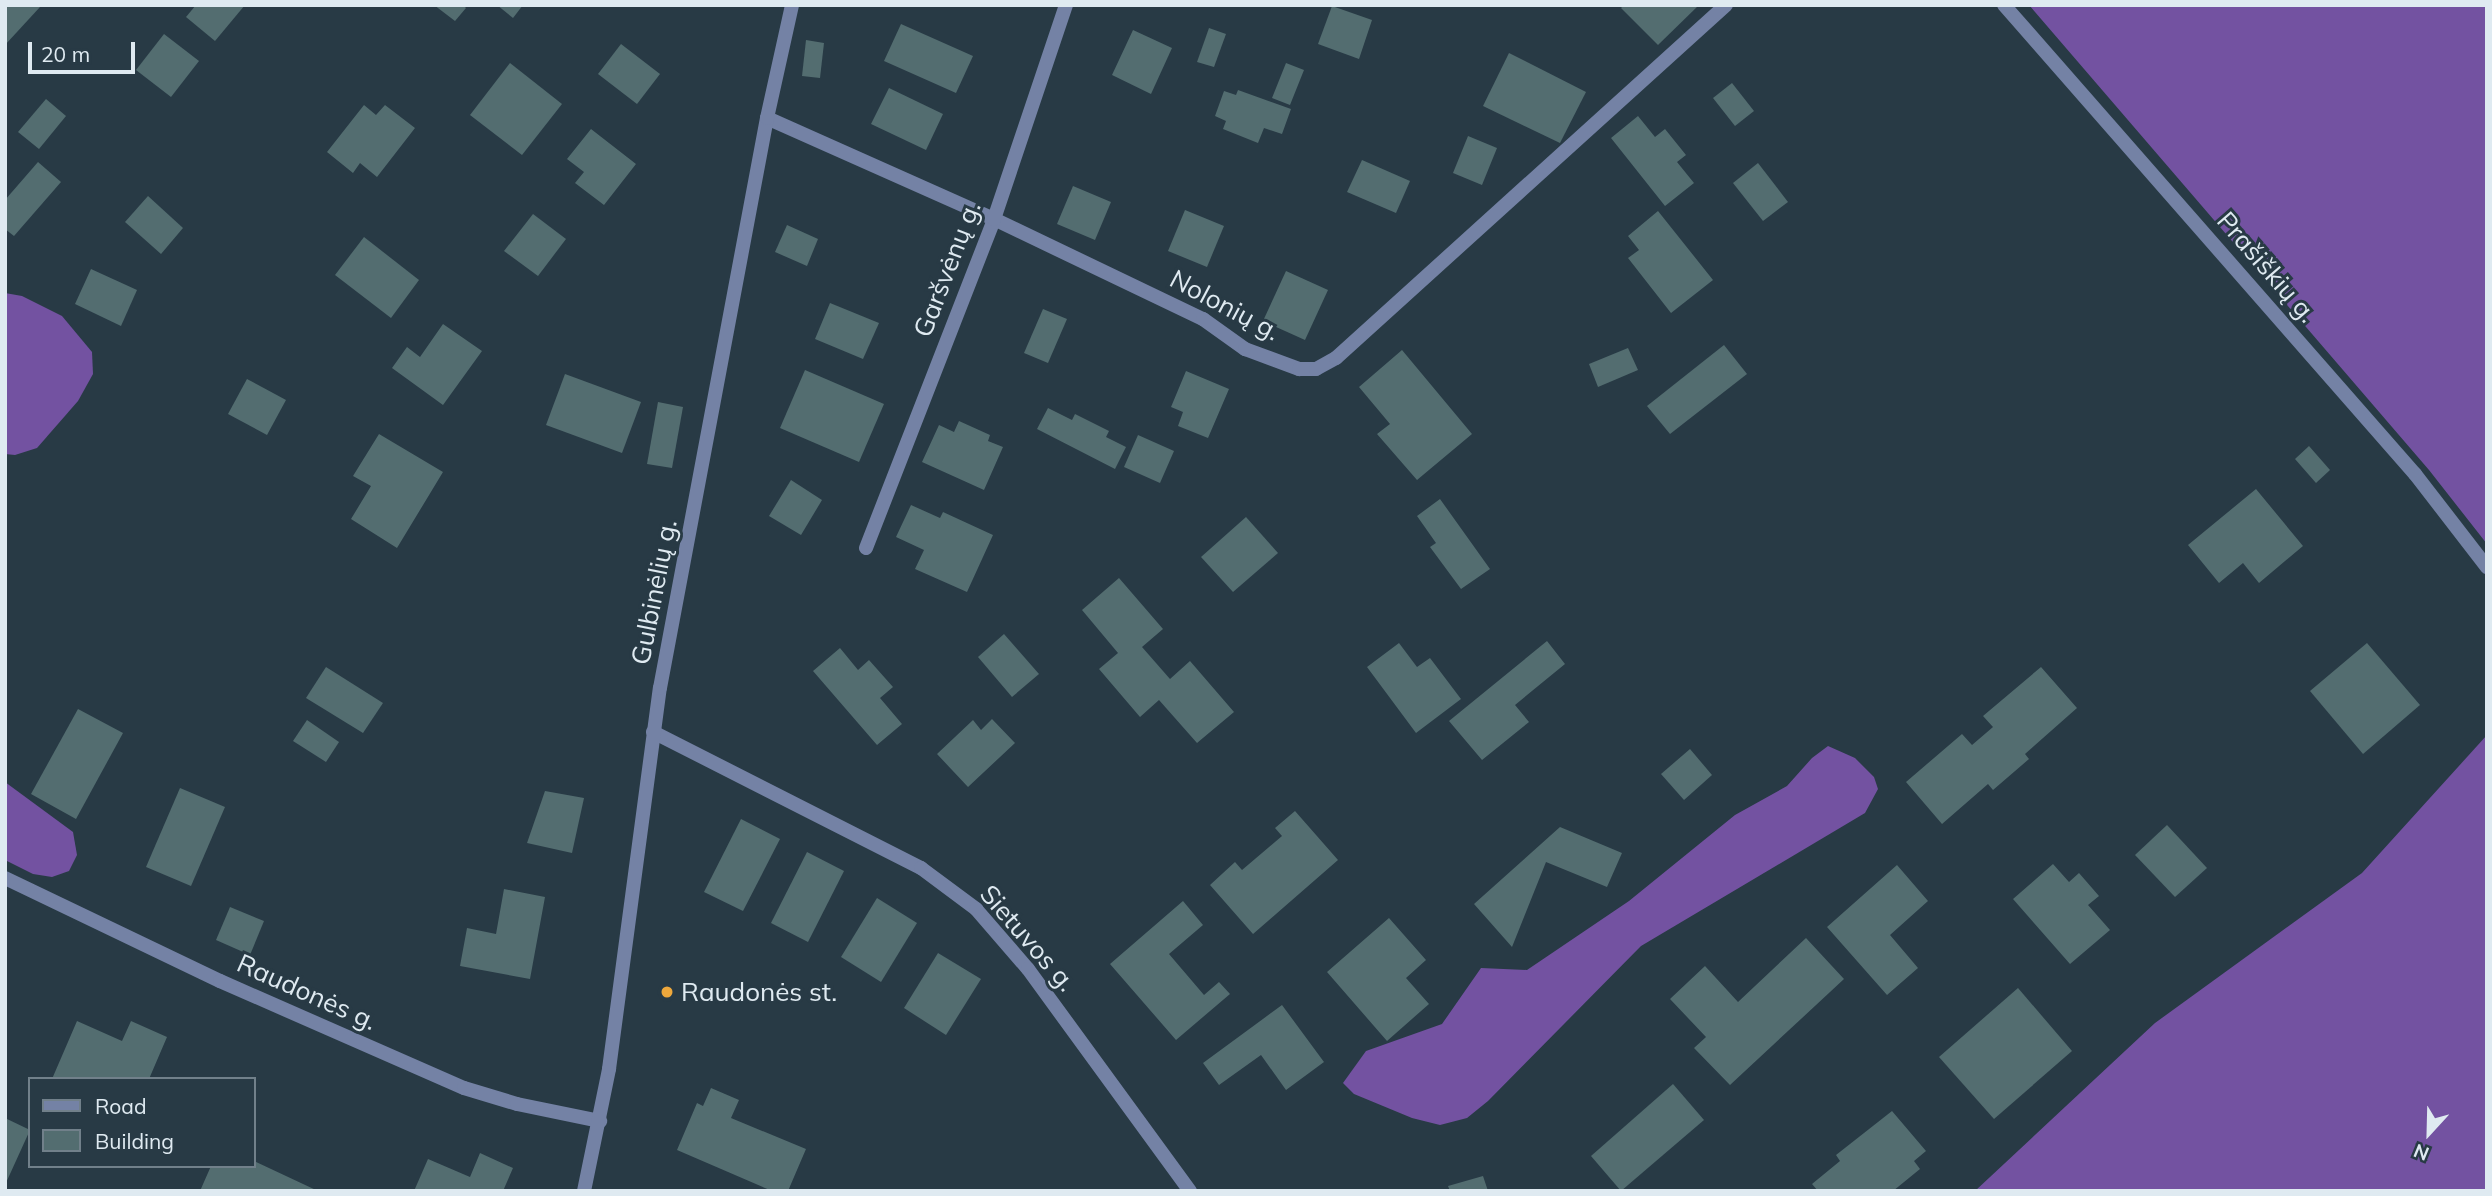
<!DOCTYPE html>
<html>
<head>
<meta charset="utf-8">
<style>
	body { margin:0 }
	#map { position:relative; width:2492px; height:1196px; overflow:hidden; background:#283a45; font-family:Mulish,sans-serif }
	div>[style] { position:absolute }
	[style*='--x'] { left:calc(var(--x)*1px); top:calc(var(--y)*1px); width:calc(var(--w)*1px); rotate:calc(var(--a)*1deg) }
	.forest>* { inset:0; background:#7352a1 }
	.building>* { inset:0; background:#536d70 }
	.minor>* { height:14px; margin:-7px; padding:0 7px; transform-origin:7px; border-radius:7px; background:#7482a5 }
	.dots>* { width:19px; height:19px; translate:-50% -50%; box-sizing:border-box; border:4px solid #283a45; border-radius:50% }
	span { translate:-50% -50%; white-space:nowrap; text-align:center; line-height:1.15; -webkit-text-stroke:6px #283a45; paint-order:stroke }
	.street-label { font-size:26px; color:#dfeaf1 }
	.poi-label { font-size:26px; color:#dfeaf1 }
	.left { translate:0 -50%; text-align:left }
	.frame { position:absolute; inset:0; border:7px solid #dfeaf1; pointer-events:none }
	.legend { position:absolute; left:28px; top:1077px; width:228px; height:91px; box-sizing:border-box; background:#283a45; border:2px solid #71808a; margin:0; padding:9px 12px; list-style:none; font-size:21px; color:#dfeaf1 }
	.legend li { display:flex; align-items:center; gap:14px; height:35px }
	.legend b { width:35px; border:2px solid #71808a }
	.north { position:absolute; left:2394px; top:1098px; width:70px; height:70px; -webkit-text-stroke:5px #283a45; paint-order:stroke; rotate:202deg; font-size:19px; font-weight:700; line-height:28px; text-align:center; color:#dfeaf1 }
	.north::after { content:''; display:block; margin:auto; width:24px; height:32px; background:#dfeaf1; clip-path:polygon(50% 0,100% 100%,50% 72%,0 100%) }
	.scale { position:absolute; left:28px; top:42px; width:107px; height:32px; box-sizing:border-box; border:4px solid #dfeaf1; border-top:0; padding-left:9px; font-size:21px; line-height:24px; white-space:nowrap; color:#dfeaf1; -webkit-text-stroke:5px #283a45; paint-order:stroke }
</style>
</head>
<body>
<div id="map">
	<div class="forest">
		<i style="clip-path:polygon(2029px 5px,2487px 5px,2487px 544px,2429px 470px)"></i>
		<i style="clip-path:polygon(5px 293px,22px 296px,62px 316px,92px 352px,93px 374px,78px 401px,37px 448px,15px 455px,5px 454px)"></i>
		<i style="clip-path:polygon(2487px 735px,2487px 1191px,1975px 1191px,2155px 1023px,2362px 873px)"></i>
		<i style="clip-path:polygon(1828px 746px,1855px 758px,1874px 777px,1878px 789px,1865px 813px,1641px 946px,1488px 1101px,1467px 1118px,1440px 1125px,1412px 1118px,1354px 1094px,1343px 1083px,1366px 1051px,1442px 1024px,1481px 968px,1527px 970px,1629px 901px,1735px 815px,1787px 786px,1812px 758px)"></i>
		<i style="clip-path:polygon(5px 782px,73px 832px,77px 855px,69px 871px,52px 877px,33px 874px,5px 860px)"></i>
	</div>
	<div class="building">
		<i style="clip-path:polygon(5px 5px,40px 7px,5px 45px)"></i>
		<i style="clip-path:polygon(196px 5px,245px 5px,215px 41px,186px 17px)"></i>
		<i style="clip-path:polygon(434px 5px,463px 5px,466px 8px,455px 21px)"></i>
		<i style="clip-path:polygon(497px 5px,523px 5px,513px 18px)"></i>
		<i style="clip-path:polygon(1624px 5px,1699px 5px,1658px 45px,1621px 8px)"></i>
		<i style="clip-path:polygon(1332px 6px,1372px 20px,1359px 59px,1318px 44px)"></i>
		<i style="clip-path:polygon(901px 24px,973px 56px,956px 93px,884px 61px)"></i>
		<i style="clip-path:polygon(1209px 28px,1226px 34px,1214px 67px,1197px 62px)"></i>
		<i style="clip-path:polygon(1133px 30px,1172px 48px,1151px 94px,1112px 75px)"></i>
		<i style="clip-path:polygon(164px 34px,199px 61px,171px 97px,136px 70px)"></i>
		<i style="clip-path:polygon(806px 40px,824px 43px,820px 78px,802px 76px)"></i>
		<i style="clip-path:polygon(621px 44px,660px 74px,637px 104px,598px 74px)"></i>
		<i style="clip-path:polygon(1509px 53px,1586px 92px,1560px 143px,1483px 106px)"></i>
		<i style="clip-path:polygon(510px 63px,562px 104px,522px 155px,470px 115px)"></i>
		<i style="clip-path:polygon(1286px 63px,1304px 70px,1290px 105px,1272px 98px)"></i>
		<i style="clip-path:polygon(1732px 83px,1754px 111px,1735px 126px,1713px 98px)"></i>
		<i style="clip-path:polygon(889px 88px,943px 114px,926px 150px,871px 124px)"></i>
		<i style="clip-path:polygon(1238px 90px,1291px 109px,1282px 134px,1264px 128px,1258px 143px,1223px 129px,1226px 121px,1215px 116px,1224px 91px,1236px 95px)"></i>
		<i style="clip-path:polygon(46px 99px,66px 116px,39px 149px,18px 132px)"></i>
		<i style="clip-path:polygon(364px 105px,376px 115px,385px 105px,415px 128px,377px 177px,360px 163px,353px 173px,327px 152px)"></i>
		<i style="clip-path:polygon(1638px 116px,1655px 137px,1665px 129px,1686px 155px,1677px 162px,1694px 183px,1665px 206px,1611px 138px)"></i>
		<i style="clip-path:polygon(591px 129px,636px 164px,604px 205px,575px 183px,584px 172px,567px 159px)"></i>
		<i style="clip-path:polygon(1468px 136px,1497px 148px,1482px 185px,1453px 173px)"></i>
		<i style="clip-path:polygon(1362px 160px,1410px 181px,1396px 213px,1347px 192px)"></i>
		<i style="clip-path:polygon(38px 162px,61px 182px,14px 236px,5px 229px,5px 200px)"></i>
		<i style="clip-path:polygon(1758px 163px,1788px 202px,1763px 221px,1733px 183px)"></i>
		<i style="clip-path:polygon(1073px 186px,1111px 202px,1095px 240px,1057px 224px)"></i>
		<i style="clip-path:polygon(148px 196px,183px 228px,161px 254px,125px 222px)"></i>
		<i style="clip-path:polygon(1185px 210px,1224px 226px,1207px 267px,1168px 251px)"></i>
		<i style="clip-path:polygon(1658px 211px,1713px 280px,1671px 313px,1628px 258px,1639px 250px,1628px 236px)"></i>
		<i style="clip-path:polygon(533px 214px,566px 239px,538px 276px,504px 251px)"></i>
		<i style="clip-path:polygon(787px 225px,818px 239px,807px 266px,775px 252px)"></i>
		<i style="clip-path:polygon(364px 237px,419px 280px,391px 318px,335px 275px)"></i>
		<i style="clip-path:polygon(91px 269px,137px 290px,121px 326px,75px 304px)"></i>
		<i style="clip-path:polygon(1286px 271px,1328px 290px,1305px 340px,1263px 321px)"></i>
		<i style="clip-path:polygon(830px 303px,879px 323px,863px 359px,815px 339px)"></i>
		<i style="clip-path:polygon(1043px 309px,1067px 319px,1048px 363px,1024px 353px)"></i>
		<i style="clip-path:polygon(443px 324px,482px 351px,443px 405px,392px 368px,407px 347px,420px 357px)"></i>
		<i style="clip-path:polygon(1724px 345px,1747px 374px,1670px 434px,1647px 406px)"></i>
		<i style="clip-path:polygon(1628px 348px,1638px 370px,1598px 387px,1589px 364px)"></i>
		<i style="clip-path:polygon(1402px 350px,1472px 434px,1417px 480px,1377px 434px,1390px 424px,1359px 387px)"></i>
		<i style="clip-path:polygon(805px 370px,884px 404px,859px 462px,780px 428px)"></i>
		<i style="clip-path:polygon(1186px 371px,1229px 389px,1208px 438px,1178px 426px,1183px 412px,1171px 407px)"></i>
		<i style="clip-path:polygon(565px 374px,641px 402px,622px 453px,546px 425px)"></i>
		<i style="clip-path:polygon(247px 379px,286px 400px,267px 435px,228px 414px)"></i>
		<i style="clip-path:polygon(658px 402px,683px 407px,672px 468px,647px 464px)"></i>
		<i style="clip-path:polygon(1048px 408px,1072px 420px,1075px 414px,1109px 431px,1106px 437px,1126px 447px,1115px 469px,1037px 429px)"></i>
		<i style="clip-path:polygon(959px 421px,990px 435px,988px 441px,1003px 447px,984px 490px,922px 462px,939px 425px,954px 432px)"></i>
		<i style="clip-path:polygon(379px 434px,443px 472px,397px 548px,351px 519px,371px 486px,353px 476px)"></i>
		<i style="clip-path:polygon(1138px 435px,1174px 451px,1160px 483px,1124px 467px)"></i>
		<i style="clip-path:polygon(2309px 446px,2330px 470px,2316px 483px,2295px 459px)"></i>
		<i style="clip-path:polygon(791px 480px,822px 500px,801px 535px,769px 516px)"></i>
		<i style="clip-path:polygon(2256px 489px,2303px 546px,2259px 583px,2243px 563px,2219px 583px,2188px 545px)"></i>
		<i style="clip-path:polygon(1440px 499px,1490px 569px,1461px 589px,1430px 547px,1436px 543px,1417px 516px)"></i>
		<i style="clip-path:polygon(911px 505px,940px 518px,943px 512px,993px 535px,967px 592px,915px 569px,924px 550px,896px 537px)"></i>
		<i style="clip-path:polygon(1246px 517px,1278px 553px,1233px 592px,1201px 557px)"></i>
		<i style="clip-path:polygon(1119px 578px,1163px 629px,1142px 647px,1170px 679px,1190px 661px,1234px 712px,1197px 743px,1159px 700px,1140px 717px,1099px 669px,1118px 653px,1082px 610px)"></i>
		<i style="clip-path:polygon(1004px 634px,1039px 674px,1012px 697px,978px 657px)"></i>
		<i style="clip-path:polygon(1547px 641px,1565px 664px,1515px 705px,1529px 722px,1482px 760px,1449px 721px)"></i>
		<i style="clip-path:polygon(1399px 643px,1417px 667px,1430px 658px,1461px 699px,1416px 733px,1367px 667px)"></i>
		<i style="clip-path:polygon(2367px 643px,2420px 705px,2363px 754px,2310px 691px)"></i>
		<i style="clip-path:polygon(840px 648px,858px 670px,869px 660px,893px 687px,880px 698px,902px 724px,877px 745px,813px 671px)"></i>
		<i style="clip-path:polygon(326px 667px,383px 703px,363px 733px,306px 698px)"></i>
		<i style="clip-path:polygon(2041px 667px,2077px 708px,2025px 754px,2029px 759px,1993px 790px,1988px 784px,1942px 824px,1906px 782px,1962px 734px,1972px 745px,1993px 727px,1983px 716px)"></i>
		<i style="clip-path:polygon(78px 709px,123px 733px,76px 819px,31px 794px)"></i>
		<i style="clip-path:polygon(992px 719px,1015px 743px,968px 787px,937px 754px,973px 720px,981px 730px)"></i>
		<i style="clip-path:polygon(307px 720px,339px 742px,326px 762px,293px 741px)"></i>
		<i style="clip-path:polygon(1690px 749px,1712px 775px,1684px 800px,1661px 774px)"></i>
		<i style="clip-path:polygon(180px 788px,225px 807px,191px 886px,146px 867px)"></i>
		<i style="clip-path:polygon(545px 791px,584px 798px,572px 853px,527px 843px)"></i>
		<i style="clip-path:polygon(1295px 811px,1338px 860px,1253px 934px,1210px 885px,1235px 862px,1242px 870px,1282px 836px,1275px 828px)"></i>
		<i style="clip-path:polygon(741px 819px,780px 839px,743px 911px,704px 892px)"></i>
		<i style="clip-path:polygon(2167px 825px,2207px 868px,2175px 897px,2135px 855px)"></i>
		<i style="clip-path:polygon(1560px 827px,1622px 853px,1607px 887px,1546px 862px,1512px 947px,1474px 904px)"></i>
		<i style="clip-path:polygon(807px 852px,844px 871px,808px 942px,771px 923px)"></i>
		<i style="clip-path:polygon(2053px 864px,2069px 882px,2079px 873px,2099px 896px,2088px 905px,2110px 930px,2070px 964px,2013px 899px)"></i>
		<i style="clip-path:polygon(1897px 865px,1928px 901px,1890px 935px,1918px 968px,1887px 995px,1827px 927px)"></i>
		<i style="clip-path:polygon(504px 889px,545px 897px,530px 979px,460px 966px,467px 928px,496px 934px)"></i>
		<i style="clip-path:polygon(877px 898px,917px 923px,881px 982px,841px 957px)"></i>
		<i style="clip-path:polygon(1183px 901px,1203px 925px,1169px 954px,1204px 995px,1219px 982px,1230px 994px,1176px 1040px,1110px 964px)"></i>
		<i style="clip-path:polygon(230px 907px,264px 921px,250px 955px,216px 940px)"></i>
		<i style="clip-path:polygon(1389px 918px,1426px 960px,1406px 978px,1429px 1004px,1387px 1041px,1327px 972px)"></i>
		<i style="clip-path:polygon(1806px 938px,1844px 979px,1730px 1085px,1694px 1048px,1706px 1037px,1670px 999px,1705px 966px,1738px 1002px)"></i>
		<i style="clip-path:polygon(938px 953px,981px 979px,946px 1035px,904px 1008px)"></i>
		<i style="clip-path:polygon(2018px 988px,2072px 1051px,1994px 1119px,1939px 1057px)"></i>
		<i style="clip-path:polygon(1282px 1005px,1324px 1062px,1286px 1090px,1261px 1055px,1219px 1085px,1203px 1063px)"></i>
		<i style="clip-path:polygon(77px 1021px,122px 1041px,131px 1021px,167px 1037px,149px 1079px,52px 1079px)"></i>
		<i style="clip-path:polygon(1673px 1084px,1704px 1120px,1621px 1191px,1591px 1156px)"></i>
		<i style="clip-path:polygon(711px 1088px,739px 1100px,731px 1118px,806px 1149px,788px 1191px,772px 1191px,677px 1150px,697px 1103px,703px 1106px)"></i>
		<i style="clip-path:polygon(1892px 1111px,1926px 1151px,1914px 1161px,1920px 1169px,1893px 1191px,1818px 1191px,1812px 1184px,1840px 1161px,1836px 1155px)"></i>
		<i style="clip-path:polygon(5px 1118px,30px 1130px,5px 1185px)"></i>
		<i style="clip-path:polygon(480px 1153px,513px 1168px,503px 1191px,414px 1191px,428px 1159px,470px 1177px)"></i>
		<i style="clip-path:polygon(254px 1161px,318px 1191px,200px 1191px,211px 1166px,254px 1166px)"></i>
		<i style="clip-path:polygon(1483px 1176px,1488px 1191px,1450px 1191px,1448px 1186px)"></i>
	</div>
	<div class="minor">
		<i style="--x:2004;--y:5;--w:624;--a:48.77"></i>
		<i style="--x:2415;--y:474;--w:118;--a:52.3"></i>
		<i style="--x:767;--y:118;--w:248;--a:24"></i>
		<i style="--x:994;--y:219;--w:232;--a:25.6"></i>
		<i style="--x:1203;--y:319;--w:52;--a:35.5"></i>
		<i style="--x:1245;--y:349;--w:58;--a:20.3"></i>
		<i style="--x:1299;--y:369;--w:17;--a:0"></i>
		<i style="--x:1316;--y:369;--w:23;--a:-29"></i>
		<i style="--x:1336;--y:358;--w:526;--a:-42.15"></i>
		<i style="--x:866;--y:548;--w:353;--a:-68.7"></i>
		<i style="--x:994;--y:219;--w:226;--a:-71.4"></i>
		<i style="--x:653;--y:732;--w:301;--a:26.9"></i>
		<i style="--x:921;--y:868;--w:69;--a:36.7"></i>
		<i style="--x:976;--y:909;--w:79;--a:49.1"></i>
		<i style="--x:1028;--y:969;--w:275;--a:53.9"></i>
		<i style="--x:5;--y:878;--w:238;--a:25.6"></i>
		<i style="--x:220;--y:981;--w:266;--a:23.7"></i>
		<i style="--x:464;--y:1088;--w:55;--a:16.8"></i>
		<i style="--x:517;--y:1104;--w:85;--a:11.6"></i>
		<i style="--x:584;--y:1191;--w:125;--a:-78.4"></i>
		<i style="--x:609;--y:1069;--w:384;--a:-82.4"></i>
		<i style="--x:660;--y:688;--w:580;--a:-79.37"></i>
		<i style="--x:767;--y:118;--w:116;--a:-77.5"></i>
	</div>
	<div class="dots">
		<i style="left:667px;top:992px;background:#eea83c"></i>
	</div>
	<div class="street-label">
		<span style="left:2267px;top:267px;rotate:49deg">Prašiškių g.</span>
		<span style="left:947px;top:269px;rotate:-69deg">Garšvėnų g.</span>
		<span style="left:1225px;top:305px;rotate:28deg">Nolonių g.</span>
		<span style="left:654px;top:592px;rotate:-79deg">Gulbinėlių g.</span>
		<span style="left:1028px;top:938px;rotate:49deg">Sietuvos g.</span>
		<span style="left:307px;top:992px;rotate:24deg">Raudonės g.</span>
	</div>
	<div class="poi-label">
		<span class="left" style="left:681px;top:992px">Raudonės st.</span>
	</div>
	<div class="frame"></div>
	<ul class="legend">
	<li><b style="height:9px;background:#7482a5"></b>Road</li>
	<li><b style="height:19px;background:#536d70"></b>Building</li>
	</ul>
	<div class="north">N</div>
	<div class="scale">20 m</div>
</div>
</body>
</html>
